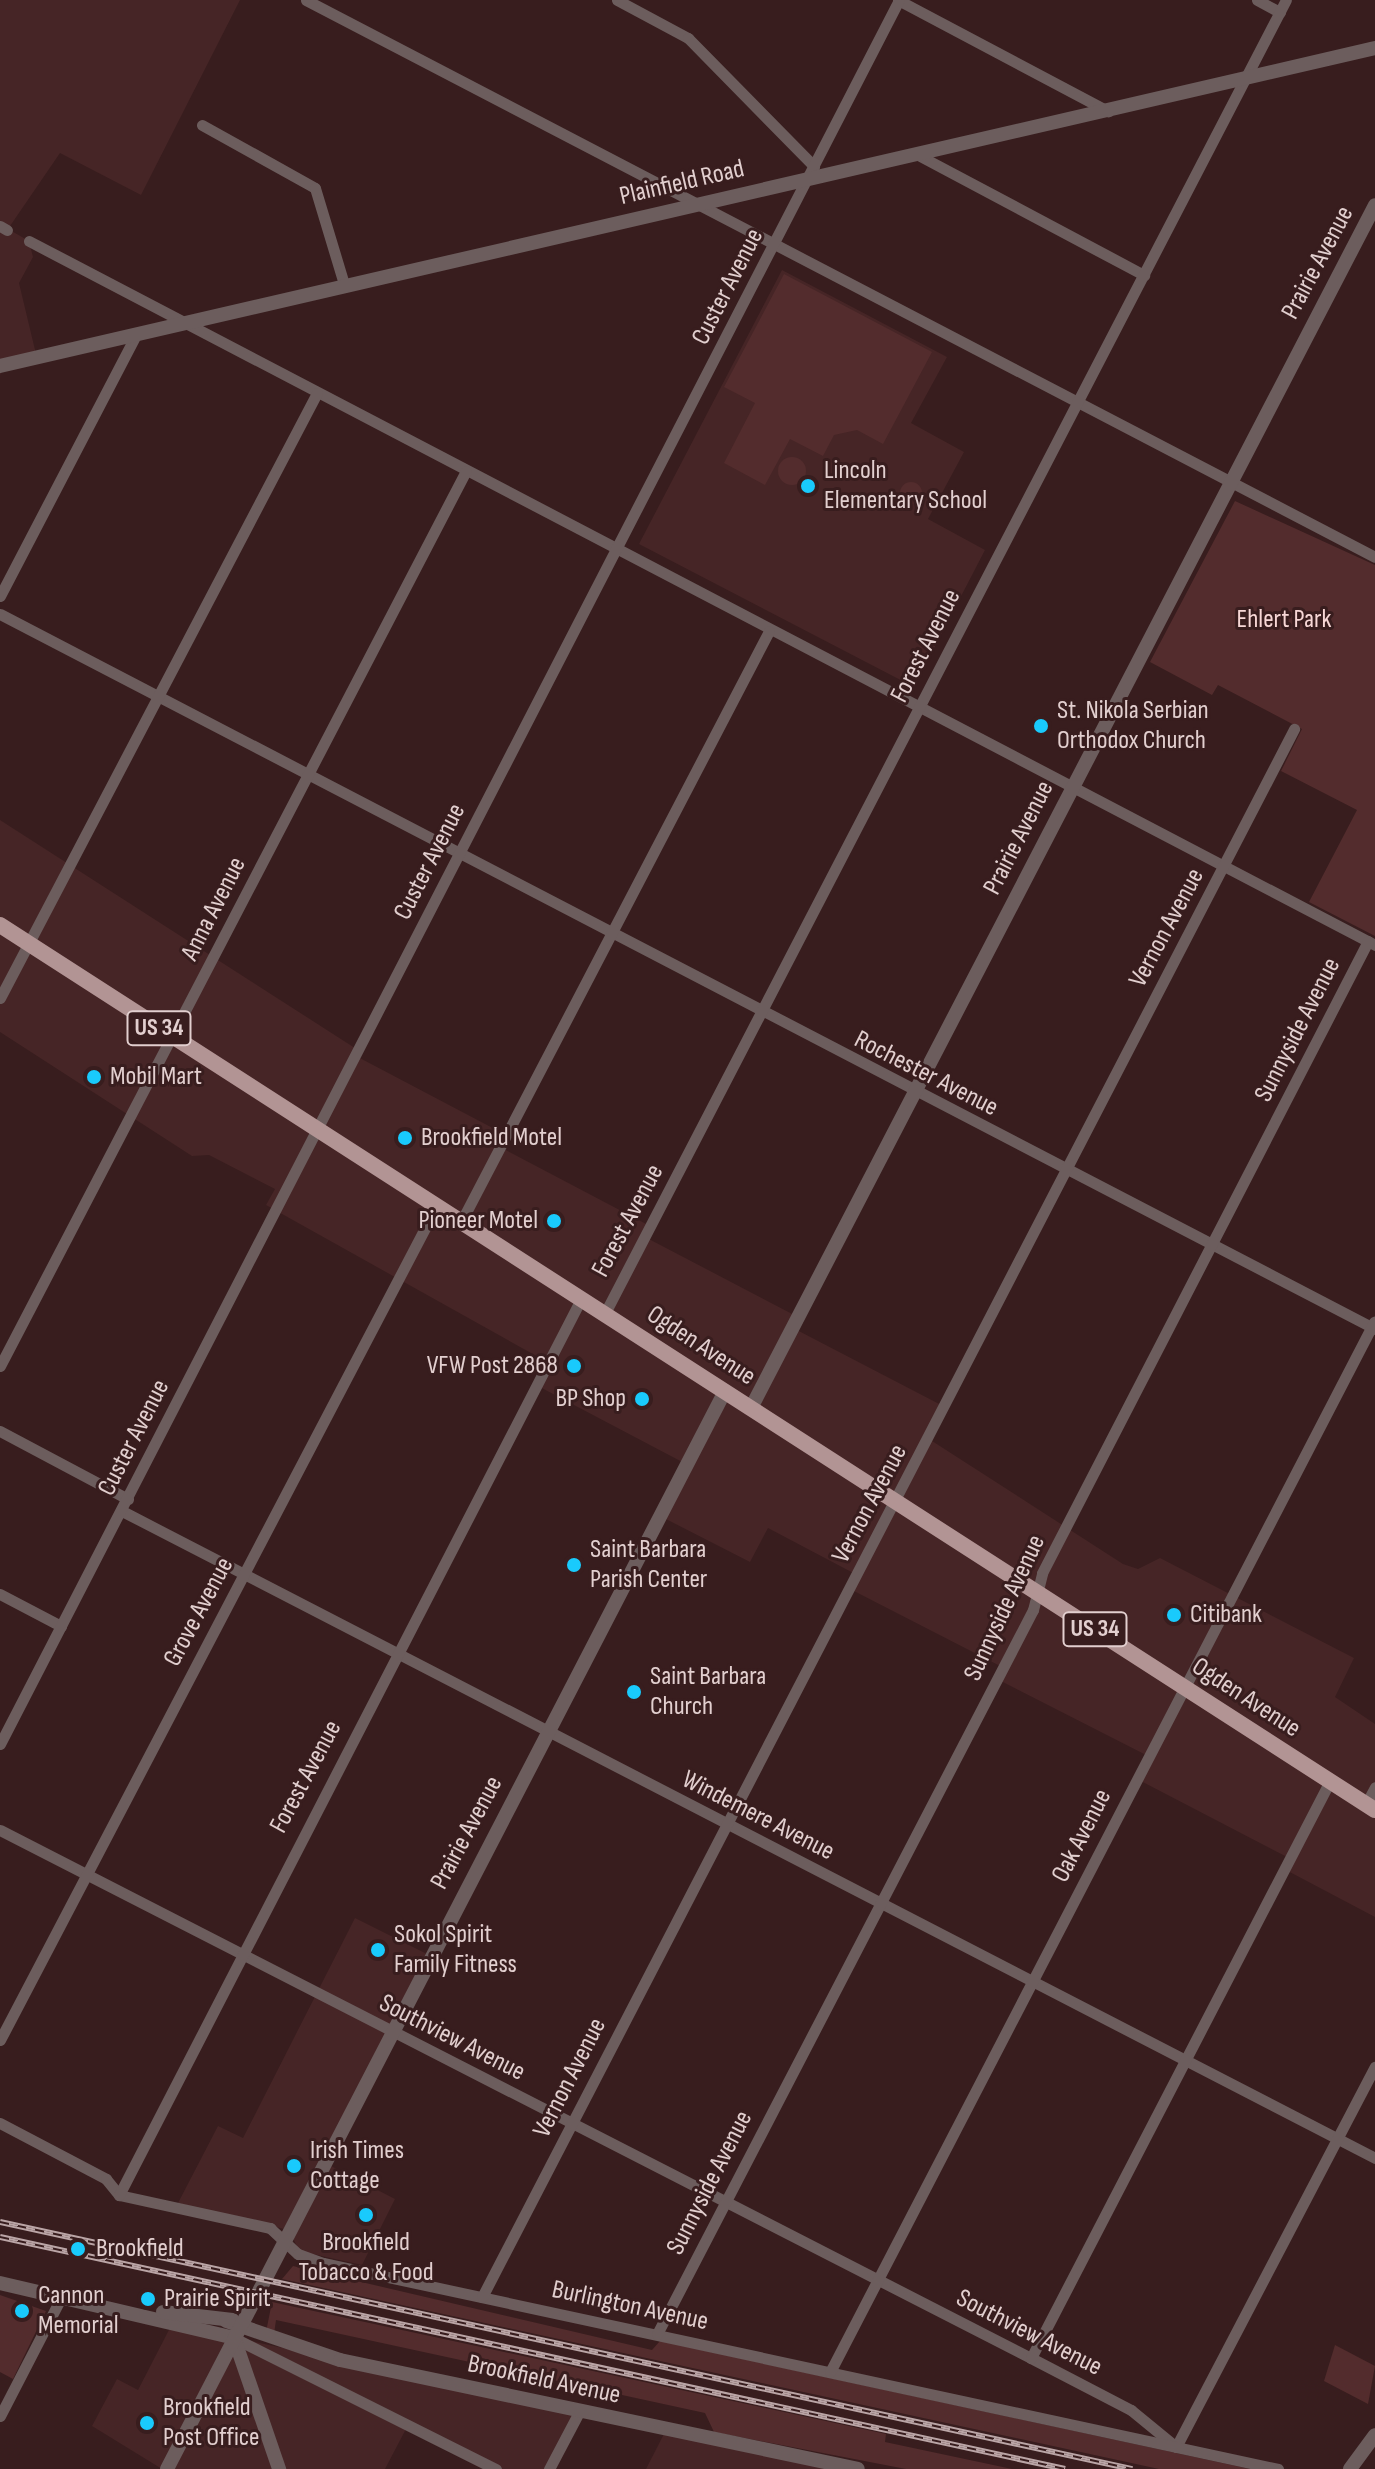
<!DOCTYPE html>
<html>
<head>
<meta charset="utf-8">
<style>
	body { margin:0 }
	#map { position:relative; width:1375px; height:2469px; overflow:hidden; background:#381d1e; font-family:"Sofia Sans Condensed",sans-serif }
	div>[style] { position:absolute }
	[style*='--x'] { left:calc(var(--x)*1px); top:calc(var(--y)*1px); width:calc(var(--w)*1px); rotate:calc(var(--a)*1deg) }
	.built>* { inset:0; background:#462526 }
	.green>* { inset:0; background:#532c2d }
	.round { border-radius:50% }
	.minor>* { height:11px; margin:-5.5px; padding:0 5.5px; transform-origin:5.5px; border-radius:5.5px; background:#6c5d5d }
	.tertiary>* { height:14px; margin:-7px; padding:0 7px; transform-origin:7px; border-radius:7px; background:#6c5d5d }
	.primary>* { height:16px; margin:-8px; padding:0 8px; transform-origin:8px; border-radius:8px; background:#b29494 }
	.rail>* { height:6px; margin-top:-3px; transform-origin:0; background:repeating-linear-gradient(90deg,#381d1e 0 9px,#baa5a6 0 18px); box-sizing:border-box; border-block:2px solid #baa5a6 }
	.dots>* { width:22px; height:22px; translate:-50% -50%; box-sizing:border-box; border:4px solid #381d1e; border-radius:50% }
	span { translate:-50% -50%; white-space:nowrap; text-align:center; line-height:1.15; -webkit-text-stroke:6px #381d1e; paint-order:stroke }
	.shield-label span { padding:2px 6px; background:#381d1e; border:2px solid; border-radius:6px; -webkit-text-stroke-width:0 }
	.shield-label { font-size:24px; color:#e2cfcf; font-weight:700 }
	.street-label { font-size:26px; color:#e2cfcf }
	.poi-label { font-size:26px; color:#e2cfcf }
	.left { translate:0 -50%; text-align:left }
	.right { translate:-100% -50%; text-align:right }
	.park-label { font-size:26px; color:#f7d7d6 }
</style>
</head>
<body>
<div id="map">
	<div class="built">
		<i style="clip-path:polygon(0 0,240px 0,141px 195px,60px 153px,8px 229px,29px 241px,33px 257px,19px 283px,36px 354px,8px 360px,0 375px)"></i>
		<i style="clip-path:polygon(782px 270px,947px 357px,911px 423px,964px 452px,928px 519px,985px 550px,914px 687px,639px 544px)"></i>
		<i style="clip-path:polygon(0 820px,358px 1050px,356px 1056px,506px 1135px,500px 1147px,650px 1226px,645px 1237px,798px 1317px,793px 1328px,945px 1407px,929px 1439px,1123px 1564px,1138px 1569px,1160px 1558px,1354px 1658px,1335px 1697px,1375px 1724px,1375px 1917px,1284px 1869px,1289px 1858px,1137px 1779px,1148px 1756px,997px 1679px,1002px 1667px,850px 1589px,857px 1575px,768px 1528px,750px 1562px,660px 1516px,686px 1464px,536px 1385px,547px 1362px,266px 1205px,275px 1189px,209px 1155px,192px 1156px,0 1032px)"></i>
		<i style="clip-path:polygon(355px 1918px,427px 1954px,284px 2229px,178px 2203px,218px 2126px,243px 2138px)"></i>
		<i style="clip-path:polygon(331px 2166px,395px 2199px,362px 2265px,299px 2251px,293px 2238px)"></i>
		<i style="clip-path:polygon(172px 2324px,576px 2411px,545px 2469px,492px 2469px,407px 2427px,385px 2469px,162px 2469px,92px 2426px,117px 2379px,138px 2390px)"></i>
		<i style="clip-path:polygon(666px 2430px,841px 2469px,646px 2469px)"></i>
	</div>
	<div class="green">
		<i style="clip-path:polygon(784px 274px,932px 352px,883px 444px,857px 430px,834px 435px,823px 456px,790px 439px,765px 485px,724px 463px,755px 403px,724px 387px)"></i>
		<i class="round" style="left:778px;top:457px;width:28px;height:28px"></i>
		<i class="round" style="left:900px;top:482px;width:22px;height:22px"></i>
		<i style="clip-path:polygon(1235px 501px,1375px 565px,1375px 936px,1309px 902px,1357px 810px,1281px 771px,1302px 729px,1218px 685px,1212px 695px,1150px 662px)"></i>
		<i style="clip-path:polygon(293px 2266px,652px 2350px,660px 2341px,1250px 2469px,1159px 2469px,282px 2279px)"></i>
		<i style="clip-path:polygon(0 2295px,46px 2311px,13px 2379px,0 2372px)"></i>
		<i style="clip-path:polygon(272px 2302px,886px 2434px,885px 2442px,1012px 2469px,906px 2469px,714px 2432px,705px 2413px,276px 2320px,274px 2334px,266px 2332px)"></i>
		<i style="clip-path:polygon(1335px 2345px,1375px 2366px,1368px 2404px,1324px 2381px)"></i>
	</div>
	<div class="minor">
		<i style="--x:306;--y:0;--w:1205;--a:27.52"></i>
		<i style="--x:617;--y:0;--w:81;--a:28.2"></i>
		<i style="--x:688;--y:38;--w:180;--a:45.5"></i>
		<i style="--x:898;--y:0;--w:238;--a:27.9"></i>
		<i style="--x:1257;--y:0;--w:26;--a:28"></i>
		<i style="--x:202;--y:125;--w:129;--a:29.1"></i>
		<i style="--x:315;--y:188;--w:100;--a:73.2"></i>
		<i style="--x:920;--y:156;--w:254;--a:28"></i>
		<i style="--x:0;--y:226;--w:8;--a:30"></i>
		<i style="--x:29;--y:241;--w:1519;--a:27.61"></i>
		<i style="--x:0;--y:596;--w:294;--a:-62.5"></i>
		<i style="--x:0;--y:614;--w:1550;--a:27.47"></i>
		<i style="--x:0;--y:998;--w:683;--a:-62.35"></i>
		<i style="--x:462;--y:1220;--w:664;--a:-62.47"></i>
		<i style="--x:605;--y:1313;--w:1479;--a:-62.59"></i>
		<i style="--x:0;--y:1366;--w:1009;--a:-62.5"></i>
		<i style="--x:0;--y:1431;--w:145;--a:28"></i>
		<i style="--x:122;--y:1511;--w:1410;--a:27.31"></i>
		<i style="--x:0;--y:1594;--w:69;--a:27.7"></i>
		<i style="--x:0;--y:1744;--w:1962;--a:-62.73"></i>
		<i style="--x:1366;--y:1804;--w:19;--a:-62"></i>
		<i style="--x:0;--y:1830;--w:1158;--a:27.12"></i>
		<i style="--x:1031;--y:2358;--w:113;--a:27.5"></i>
		<i style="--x:1131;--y:2410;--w:58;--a:39.4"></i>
		<i style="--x:1176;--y:2447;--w:429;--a:-62.4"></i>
		<i style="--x:0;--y:2040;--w:942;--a:-62.37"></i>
		<i style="--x:0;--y:2123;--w:120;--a:27.8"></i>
		<i style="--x:106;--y:2179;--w:21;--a:51"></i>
		<i style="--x:119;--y:2195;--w:155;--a:12.3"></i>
		<i style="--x:270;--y:2228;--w:38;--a:43"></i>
		<i style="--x:298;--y:2254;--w:27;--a:20"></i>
		<i style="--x:323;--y:2263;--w:977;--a:12.17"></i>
		<i style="--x:119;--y:2195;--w:1010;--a:-62.72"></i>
		<i style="--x:482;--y:2297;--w:1766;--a:-62.62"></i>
		<i style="--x:657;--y:2334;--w:816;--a:-62.56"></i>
		<i style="--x:1033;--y:1610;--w:38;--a:-76"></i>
		<i style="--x:1042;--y:1573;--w:711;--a:-62.71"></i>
		<i style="--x:234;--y:2338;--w:293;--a:26.6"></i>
		<i style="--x:1031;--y:2358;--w:650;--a:-62.61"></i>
		<i style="--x:830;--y:2372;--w:1183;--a:-62.61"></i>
		<i style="--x:0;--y:2416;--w:133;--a:-62.7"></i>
		<i style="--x:549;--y:2469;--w:64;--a:-62.2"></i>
	</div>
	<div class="tertiary">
		<i style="--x:0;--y:366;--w:1411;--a:-13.02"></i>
		<i style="--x:751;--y:1408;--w:1355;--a:-62.58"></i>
		<i style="--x:0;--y:2283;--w:240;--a:13.2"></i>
		<i style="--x:163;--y:2312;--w:70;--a:6.5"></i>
		<i style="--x:226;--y:2321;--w:120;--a:18.9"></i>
		<i style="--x:340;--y:2360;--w:529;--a:11.88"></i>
		<i style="--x:234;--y:2338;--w:139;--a:71"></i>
		<i style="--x:167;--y:2469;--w:1214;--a:-62.63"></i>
		<i style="--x:1350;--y:2469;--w:42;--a:-53.7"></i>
	</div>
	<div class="primary">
		<i style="--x:0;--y:925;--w:1635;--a:32.77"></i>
	</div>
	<div class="rail">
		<i style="--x:0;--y:2222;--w:1159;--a:12.31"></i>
		<i style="--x:0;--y:2237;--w:1090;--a:12.29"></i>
	</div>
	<div class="dots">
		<i style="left:808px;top:486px;background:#19cafc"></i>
		<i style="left:1041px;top:726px;background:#19cafc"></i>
		<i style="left:94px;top:1077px;background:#19cafc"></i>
		<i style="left:405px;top:1138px;background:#19cafc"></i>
		<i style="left:554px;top:1221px;background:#19cafc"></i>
		<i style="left:574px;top:1366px;background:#19cafc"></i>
		<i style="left:642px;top:1399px;background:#19cafc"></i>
		<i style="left:574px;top:1565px;background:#19cafc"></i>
		<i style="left:1174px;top:1615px;background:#19cafc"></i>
		<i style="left:634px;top:1692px;background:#19cafc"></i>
		<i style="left:378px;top:1950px;background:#19cafc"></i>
		<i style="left:294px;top:2166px;background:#19cafc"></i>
		<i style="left:366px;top:2215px;background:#19cafc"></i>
		<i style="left:78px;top:2249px;background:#19cafc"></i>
		<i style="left:148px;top:2299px;background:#19cafc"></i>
		<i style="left:22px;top:2311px;background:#19cafc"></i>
		<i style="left:147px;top:2423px;background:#19cafc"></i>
	</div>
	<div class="shield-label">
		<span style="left:159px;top:1028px">US 34</span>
		<span style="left:1095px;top:1629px">US 34</span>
	</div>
	<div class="street-label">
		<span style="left:682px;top:183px;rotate:-13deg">Plainfield Road</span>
		<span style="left:1318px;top:263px;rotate:-62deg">Prairie Avenue</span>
		<span style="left:728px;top:287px;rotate:-63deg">Custer Avenue</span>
		<span style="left:926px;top:646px;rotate:-63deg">Forest Avenue</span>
		<span style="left:1019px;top:838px;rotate:-63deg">Prairie Avenue</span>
		<span style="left:430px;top:862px;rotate:-63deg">Custer Avenue</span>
		<span style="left:214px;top:909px;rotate:-63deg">Anna Avenue</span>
		<span style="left:1167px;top:928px;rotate:-62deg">Vernon Avenue</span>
		<span style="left:1298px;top:1030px;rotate:-63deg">Sunnyside Avenue</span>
		<span style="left:926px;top:1074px;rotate:27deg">Rochester Avenue</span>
		<span style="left:628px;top:1221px;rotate:-62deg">Forest Avenue</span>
		<span style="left:701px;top:1346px;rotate:33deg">Ogden Avenue</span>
		<span style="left:134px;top:1438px;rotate:-63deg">Custer Avenue</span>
		<span style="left:870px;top:1504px;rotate:-62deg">Vernon Avenue</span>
		<span style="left:1005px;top:1608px;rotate:-65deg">Sunnyside Avenue</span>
		<span style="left:199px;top:1612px;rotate:-62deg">Grove Avenue</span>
		<span style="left:1246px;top:1698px;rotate:33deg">Ogden Avenue</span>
		<span style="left:306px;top:1777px;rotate:-62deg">Forest Avenue</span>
		<span style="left:758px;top:1816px;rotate:27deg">Windemere Avenue</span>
		<span style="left:467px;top:1833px;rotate:-62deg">Prairie Avenue</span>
		<span style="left:1082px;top:1836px;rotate:-63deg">Oak Avenue</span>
		<span style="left:452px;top:2038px;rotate:27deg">Southview Avenue</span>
		<span style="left:570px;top:2078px;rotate:-63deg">Vernon Avenue</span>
		<span style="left:710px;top:2183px;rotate:-63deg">Sunnyside Avenue</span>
		<span style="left:630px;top:2306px;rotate:12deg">Burlington Avenue</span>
		<span style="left:1029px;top:2333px;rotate:27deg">Southview Avenue</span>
		<span style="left:544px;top:2380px;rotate:12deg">Brookfield Avenue</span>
	</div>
	<div class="poi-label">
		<span class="left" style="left:824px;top:486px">Lincoln<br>Elementary School</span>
		<span class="left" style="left:1057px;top:726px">St. Nikola Serbian<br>Orthodox Church</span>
		<span class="left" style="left:110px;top:1077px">Mobil Mart</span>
		<span class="left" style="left:421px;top:1138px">Brookfield Motel</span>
		<span class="right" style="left:538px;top:1221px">Pioneer Motel</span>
		<span class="right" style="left:558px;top:1366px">VFW Post 2868</span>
		<span class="right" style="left:626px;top:1399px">BP Shop</span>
		<span class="left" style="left:590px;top:1565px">Saint Barbara<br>Parish Center</span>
		<span class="left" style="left:1190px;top:1615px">Citibank</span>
		<span class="left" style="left:650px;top:1692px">Saint Barbara<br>Church</span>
		<span class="left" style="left:394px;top:1950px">Sokol Spirit<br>Family Fitness</span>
		<span class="left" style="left:310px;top:2166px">Irish Times<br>Cottage</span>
		<span style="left:366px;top:2258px">Brookfield<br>Tobacco &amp; Food</span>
		<span class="left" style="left:96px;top:2249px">Brookfield</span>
		<span class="left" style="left:38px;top:2311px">Cannon<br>Memorial</span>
		<span class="left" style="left:164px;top:2299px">Prairie Spirit</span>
		<span class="left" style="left:163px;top:2423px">Brookfield<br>Post Office</span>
	</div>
	<div class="park-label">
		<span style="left:1284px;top:620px">Ehlert Park</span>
	</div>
</div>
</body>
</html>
